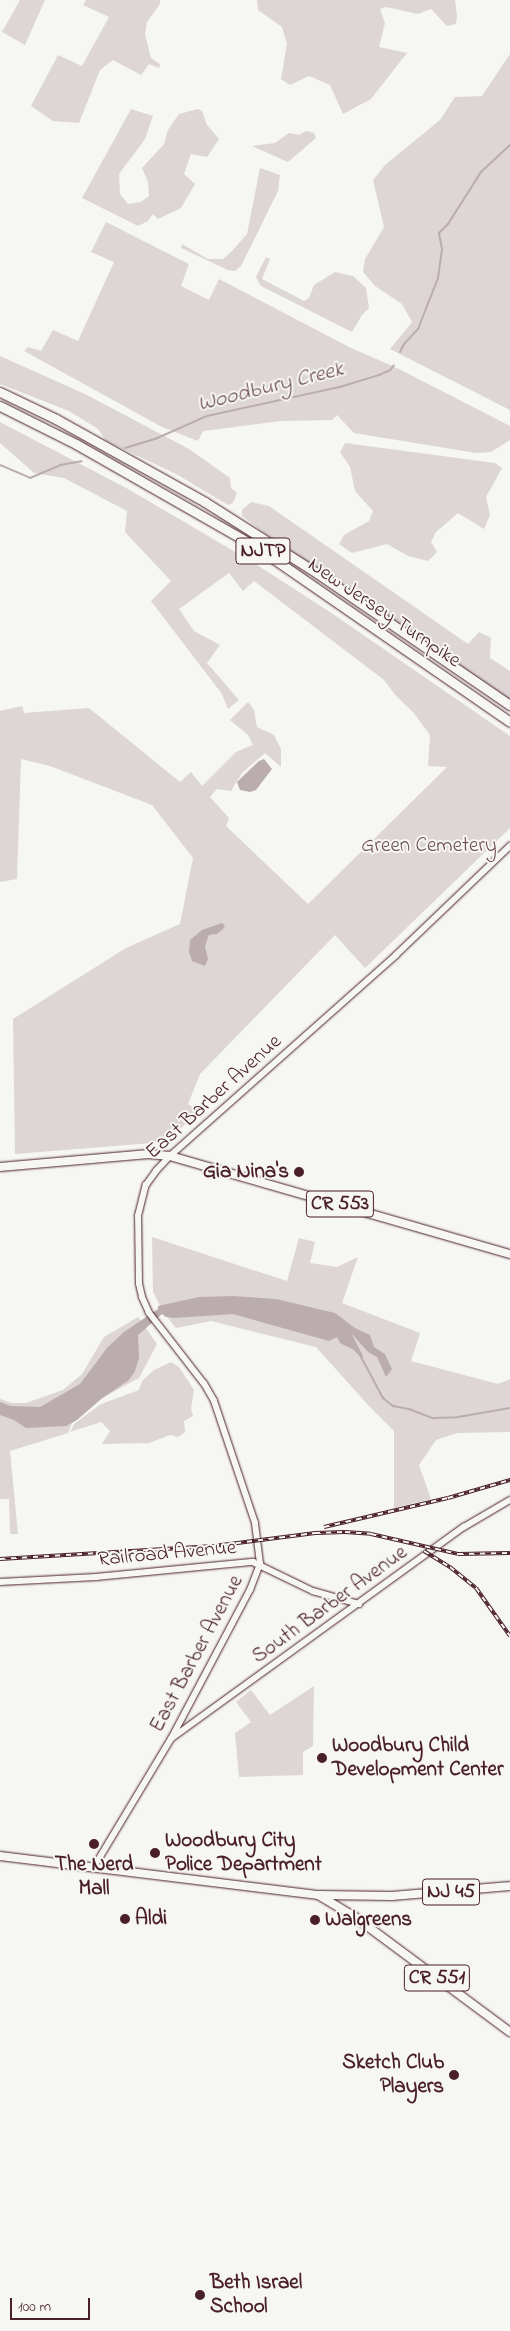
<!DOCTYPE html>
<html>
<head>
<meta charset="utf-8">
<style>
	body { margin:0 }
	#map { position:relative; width:510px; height:2331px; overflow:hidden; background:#f6f6f2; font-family:"Indie Flower",sans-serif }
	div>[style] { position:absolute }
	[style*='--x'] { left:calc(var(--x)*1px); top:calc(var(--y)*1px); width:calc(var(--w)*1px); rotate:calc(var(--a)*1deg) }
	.green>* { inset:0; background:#ddd6d5 }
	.water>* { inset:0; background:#bbadae }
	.stream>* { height:2px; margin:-1px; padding:0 1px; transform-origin:1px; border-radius:1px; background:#bbadae }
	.roads { filter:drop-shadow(0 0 1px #4a1f2b) drop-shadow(0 0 1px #4a1f2b) }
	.minor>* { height:5.5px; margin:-2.75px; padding:0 2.75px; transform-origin:2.75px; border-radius:2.75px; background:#f6f6f2 }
	.major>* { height:8px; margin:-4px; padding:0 4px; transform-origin:4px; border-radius:4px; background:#f6f6f2 }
	.highway>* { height:9px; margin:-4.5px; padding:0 4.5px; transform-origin:4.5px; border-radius:4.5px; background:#f6f6f2 }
	.rail>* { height:4px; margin-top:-2px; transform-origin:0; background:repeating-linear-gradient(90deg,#f6f6f2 0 5.5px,#4a1f2b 0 11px); box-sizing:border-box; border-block:1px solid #4a1f2b }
	.dots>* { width:14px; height:14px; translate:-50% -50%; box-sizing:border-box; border:2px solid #f6f6f2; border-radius:50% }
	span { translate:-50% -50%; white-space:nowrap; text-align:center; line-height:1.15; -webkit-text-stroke:4px #f6f6f2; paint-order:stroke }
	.shield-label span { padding:1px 4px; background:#f6f6f2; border:1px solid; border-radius:4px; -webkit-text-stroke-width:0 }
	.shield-label { font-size:20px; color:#4a1f2b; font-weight:700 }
	.street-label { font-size:21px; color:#4a1f2b }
	.park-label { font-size:21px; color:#6f4d56 }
	.poi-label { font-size:21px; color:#4a1f2b; font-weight:700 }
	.right { translate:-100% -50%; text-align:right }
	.left { translate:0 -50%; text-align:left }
	.water-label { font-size:22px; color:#6c4a52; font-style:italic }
	.scale { position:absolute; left:10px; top:2298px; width:80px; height:22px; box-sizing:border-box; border:2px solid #4a1f2b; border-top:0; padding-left:6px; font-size:15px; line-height:18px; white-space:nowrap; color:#4a1f2b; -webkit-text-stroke:4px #f6f6f2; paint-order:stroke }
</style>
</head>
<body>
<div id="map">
	<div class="green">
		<i style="clip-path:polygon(20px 0,45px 0,25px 45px,2px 32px)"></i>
		<i style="clip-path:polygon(86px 0,160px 0,160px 4px,147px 22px,145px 34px,151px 58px,160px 64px,159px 68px,149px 64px,141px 75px,113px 60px,100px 70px,79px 123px,53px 121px,31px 106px,58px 55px,82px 66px,109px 17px,83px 5px)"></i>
		<i style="clip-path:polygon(257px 0,455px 0,457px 16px,456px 24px,447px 26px,431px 9px,418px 14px,386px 7px,380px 9px,385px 23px,379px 47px,407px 53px,371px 99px,343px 114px,330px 85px,309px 76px,290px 85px,281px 79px,287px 44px,282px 27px,258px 10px)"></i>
		<i style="clip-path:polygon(510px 54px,510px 410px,390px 349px,412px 322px,402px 304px,375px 286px,363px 272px,365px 259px,384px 227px,373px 180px,385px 165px,440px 120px,455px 97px,482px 96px)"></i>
		<i style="clip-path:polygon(131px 109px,153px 116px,145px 139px,119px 174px,120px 194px,128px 204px,141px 202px,149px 196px,148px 182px,142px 168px,164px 144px,168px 130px,179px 114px,198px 109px,202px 111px,207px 125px,219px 139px,207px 157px,191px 154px,184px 174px,195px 184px,181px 208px,158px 219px,153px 214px,148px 221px,138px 226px,82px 198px)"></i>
		<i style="clip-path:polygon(306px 131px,314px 133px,316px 138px,288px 162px,252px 146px,275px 143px,289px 133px,299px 135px)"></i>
		<i style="clip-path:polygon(260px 168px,280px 175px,278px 191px,241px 266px,235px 271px,228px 270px,181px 248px,182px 244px,208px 259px,223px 259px,232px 251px,247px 234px)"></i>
		<i style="clip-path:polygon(106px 222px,189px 264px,181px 286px,209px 300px,219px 279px,351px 348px,397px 368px,510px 426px,510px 440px,491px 452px,476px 453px,354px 433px,337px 415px,332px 420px,281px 421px,203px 431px,198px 441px,162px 427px,24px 351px,28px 347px,41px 351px,53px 330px,78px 341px,114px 262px,91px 252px)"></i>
		<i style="clip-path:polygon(266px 257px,270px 259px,262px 279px,304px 301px,309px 298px,314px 285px,335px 272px,353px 276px,366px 288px,369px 308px,362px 315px,352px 332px,261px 286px,256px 277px)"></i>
		<i style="clip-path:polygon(0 356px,85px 394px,189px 449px,230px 478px,231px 488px,237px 493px,233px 503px,228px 505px,176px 474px,106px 441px,98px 429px,69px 411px,0 384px)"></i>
		<i style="clip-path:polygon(0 422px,128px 489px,254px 563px,330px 612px,510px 736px,510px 828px,365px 968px,335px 935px,200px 1074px,188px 1104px,199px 1112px,165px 1142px,15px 1154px,13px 1019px,126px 948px,180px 924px,193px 858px,152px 805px,50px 766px,21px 759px,17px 879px,0 882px,0 711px,22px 706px,24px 713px,89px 708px,180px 782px,191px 772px,202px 786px,236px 752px,253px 745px,248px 735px,230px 720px,248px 702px,254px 710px,257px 727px,274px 735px,281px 749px,281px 767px,265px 753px,242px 773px,231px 791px,217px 789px,210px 797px,229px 818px,226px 826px,308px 904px,447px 767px,428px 766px,430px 735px,413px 712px,396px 696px,384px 680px,254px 581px,243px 591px,229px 573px,179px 609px,194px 631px,220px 645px,207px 663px,239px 700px,228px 709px,222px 694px,151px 601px,171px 581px,125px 532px,127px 511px,64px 478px,34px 473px,0 443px)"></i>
		<i style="clip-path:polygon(345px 443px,495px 463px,502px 468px,486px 497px,490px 515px,484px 529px,458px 513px,436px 532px,431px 542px,437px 552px,428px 561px,408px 556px,387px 544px,352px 553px,339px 544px,344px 535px,369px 521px,373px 511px,355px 491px,350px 467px,340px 452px)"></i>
		<i style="clip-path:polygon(251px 502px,269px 506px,468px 644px,479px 632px,491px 638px,490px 658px,510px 671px,510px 700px,264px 533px,242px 516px,242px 510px)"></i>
		<i style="clip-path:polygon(152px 1237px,287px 1281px,299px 1238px,315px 1242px,310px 1263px,337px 1267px,358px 1257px,342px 1303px,420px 1333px,411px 1361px,498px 1384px,510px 1379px,510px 1432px,457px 1433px,436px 1440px,419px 1465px,431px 1499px,394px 1508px,394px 1431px,368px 1405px,316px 1347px,211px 1321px,176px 1328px,163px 1312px,153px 1292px)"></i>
		<i style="clip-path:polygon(138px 1317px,157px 1344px,139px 1378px,104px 1397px,72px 1423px,68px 1433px,10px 1451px,18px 1534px,10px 1534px,9px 1499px,0 1499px,0 1399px,12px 1403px,26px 1403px,63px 1390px,82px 1374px,104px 1337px)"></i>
		<i style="clip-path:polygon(171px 1362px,179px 1367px,194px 1390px,191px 1409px,193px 1416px,184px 1421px,185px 1432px,178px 1437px,170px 1435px,149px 1443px,102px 1444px,110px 1431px,101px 1422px,70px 1432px,74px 1424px,101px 1404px,139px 1390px,142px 1381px,154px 1370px)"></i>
		<i style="clip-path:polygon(314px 1686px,313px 1746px,303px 1752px,303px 1775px,239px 1777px,235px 1733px,251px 1722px,236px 1702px,251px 1690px,270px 1715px)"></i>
	</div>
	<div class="water">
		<i style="clip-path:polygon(264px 759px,272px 769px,256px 790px,250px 792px,240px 790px,237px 782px,259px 761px)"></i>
		<i style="clip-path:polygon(222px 923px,225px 926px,223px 929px,217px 934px,209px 935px,207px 940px,205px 947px,208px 959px,205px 966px,192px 961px,189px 952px,190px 940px,202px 930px)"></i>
		<i style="clip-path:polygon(233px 1296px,276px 1299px,335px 1313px,355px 1328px,370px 1335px,374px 1347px,385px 1354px,392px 1369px,386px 1377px,377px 1357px,368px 1352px,351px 1333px,363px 1356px,362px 1359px,354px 1350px,340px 1343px,337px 1337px,329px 1341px,233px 1314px,175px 1318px,166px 1317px,162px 1314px,138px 1335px,139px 1358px,135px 1371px,129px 1380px,101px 1399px,77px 1420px,66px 1426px,26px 1428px,14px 1420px,0 1415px,0 1402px,11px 1406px,40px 1407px,80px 1384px,107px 1348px,124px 1332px,158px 1309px,158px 1306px,199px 1297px)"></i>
	</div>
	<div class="stream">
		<i style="--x:400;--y:352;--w:9;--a:-63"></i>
		<i style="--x:404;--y:344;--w:21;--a:-47"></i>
		<i style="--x:418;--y:329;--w:55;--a:-68.6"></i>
		<i style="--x:438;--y:278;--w:29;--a:-82"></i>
		<i style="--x:442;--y:249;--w:16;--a:-101"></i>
		<i style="--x:439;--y:233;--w:13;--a:-45"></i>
		<i style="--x:448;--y:224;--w:62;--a:-57.6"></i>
		<i style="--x:481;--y:172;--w:40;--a:-43"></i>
		<i style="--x:125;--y:448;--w:31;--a:-17"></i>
		<i style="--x:155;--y:439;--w:57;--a:-23.9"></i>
		<i style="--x:207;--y:416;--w:139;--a:-12.4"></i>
		<i style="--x:343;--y:386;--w:38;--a:-17"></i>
		<i style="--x:379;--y:375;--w:12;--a:-24"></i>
		<i style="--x:390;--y:370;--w:6;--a:-51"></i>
		<i style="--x:0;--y:465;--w:33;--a:23"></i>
		<i style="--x:30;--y:478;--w:33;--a:-23"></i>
		<i style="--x:60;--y:465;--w:22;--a:-10"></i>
		<i style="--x:361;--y:1357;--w:47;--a:61.8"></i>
		<i style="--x:383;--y:1398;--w:13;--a:39"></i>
		<i style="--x:393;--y:1406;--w:16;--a:11"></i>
		<i style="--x:409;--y:1409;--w:26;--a:21"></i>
		<i style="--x:433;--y:1418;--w:25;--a:-2"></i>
		<i style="--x:458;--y:1417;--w:53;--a:-9.8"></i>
	</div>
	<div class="roads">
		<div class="minor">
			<i style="--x:0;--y:1582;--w:96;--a:-3"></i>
			<i style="--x:96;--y:1577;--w:158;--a:-5.5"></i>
			<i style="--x:253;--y:1562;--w:67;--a:25.8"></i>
			<i style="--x:313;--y:1591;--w:48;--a:15.8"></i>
			<i style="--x:172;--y:1738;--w:360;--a:-35.9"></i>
			<i style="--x:464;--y:1527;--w:53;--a:-30.4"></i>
			<i style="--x:94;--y:1867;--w:149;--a:-59"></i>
			<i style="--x:171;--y:1739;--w:169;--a:-62.1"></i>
			<i style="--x:250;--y:1590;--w:28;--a:-69"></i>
			<i style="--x:260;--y:1564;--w:41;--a:-97"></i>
			<i style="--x:255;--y:1523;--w:129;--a:-108.6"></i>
			<i style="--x:214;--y:1401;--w:20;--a:-120"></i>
			<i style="--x:204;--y:1384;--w:90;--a:-127.8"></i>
			<i style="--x:149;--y:1313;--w:17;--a:-114"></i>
			<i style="--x:142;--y:1297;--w:13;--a:-103"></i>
			<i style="--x:139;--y:1284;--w:68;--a:-90.8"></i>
			<i style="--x:138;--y:1216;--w:32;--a:-76"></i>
			<i style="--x:146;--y:1185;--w:17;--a:-54"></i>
			<i style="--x:156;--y:1171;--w:21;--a:-47"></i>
			<i style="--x:170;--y:1156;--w:302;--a:-41.6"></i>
			<i style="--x:396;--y:955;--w:158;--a:-43.7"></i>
		</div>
		<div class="major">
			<i style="--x:0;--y:1167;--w:149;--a:-5"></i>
			<i style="--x:148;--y:1154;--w:22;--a:5"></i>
			<i style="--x:170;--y:1156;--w:354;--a:16.1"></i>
			<i style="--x:0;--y:1856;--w:321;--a:7"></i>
			<i style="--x:319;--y:1895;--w:73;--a:0.8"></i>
			<i style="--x:392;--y:1896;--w:118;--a:-4.8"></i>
			<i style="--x:320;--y:1896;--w:41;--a:31"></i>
			<i style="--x:355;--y:1917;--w:193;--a:36.6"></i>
		</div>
		<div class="highway">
			<i style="--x:0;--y:392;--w:62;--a:25.7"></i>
			<i style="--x:56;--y:419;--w:171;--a:29.1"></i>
			<i style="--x:205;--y:502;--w:133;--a:32.4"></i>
			<i style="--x:317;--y:573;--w:234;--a:34.4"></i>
			<i style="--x:0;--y:406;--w:85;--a:26.6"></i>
			<i style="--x:76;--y:444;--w:210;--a:29.7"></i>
			<i style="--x:258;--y:548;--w:306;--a:34.6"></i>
		</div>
	</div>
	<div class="rail">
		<i style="--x:324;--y:1527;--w:127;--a:-13.2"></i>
		<i style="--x:448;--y:1498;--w:65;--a:-16.2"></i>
		<i style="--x:424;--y:1551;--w:31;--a:32"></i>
		<i style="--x:450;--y:1567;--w:33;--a:39"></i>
		<i style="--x:476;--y:1588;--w:59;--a:54.7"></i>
		<i style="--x:0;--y:1559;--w:214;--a:-3.5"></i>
		<i style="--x:214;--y:1546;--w:102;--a:-7.3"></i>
		<i style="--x:315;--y:1533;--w:30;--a:-2"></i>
		<i style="--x:345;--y:1532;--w:26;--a:4"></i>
		<i style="--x:371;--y:1534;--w:89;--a:12.9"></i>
		<i style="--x:458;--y:1554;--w:52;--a:-1.1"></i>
	</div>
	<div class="dots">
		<i style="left:299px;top:1172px;background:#4a1f2b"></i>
		<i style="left:322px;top:1758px;background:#4a1f2b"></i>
		<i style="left:94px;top:1844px;background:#4a1f2b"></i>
		<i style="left:155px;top:1853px;background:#4a1f2b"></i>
		<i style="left:125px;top:1919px;background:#4a1f2b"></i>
		<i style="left:315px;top:1920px;background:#4a1f2b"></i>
		<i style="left:454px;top:2075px;background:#4a1f2b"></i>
		<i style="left:200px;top:2295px;background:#4a1f2b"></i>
	</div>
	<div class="shield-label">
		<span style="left:263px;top:551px">NJTP</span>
		<span style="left:340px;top:1204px">CR 553</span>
		<span style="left:451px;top:1892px">NJ 45</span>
		<span style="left:437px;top:1978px">CR 551</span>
	</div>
	<div class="street-label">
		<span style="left:384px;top:613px;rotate:34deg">New Jersey Turnpike</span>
		<span style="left:214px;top:1097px;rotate:-42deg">East Barber Avenue</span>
		<span style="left:167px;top:1554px;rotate:-5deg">Railroad Avenue</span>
		<span style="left:330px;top:1605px;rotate:-36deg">South Barber Avenue</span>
		<span style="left:197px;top:1654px;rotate:-62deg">East Barber Avenue</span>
	</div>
	<div class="park-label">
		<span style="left:429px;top:846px">Green Cemetery</span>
	</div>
	<div class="poi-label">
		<span class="right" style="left:289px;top:1172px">Gia Nina's</span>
		<span class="left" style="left:332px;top:1758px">Woodbury Child<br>Development Center</span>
		<span class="left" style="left:165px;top:1853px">Woodbury City<br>Police Department</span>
		<span style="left:94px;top:1877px">The Nerd<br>Mall</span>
		<span class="left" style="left:135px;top:1919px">Aldi</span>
		<span class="left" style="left:325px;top:1920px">Walgreens</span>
		<span class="right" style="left:444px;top:2075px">Sketch Club<br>Players</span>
		<span class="left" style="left:210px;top:2295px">Beth Israel<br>School</span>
	</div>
	<div class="water-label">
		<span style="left:271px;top:388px;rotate:-14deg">Woodbury Creek</span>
	</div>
	<div class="scale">100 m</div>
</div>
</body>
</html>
